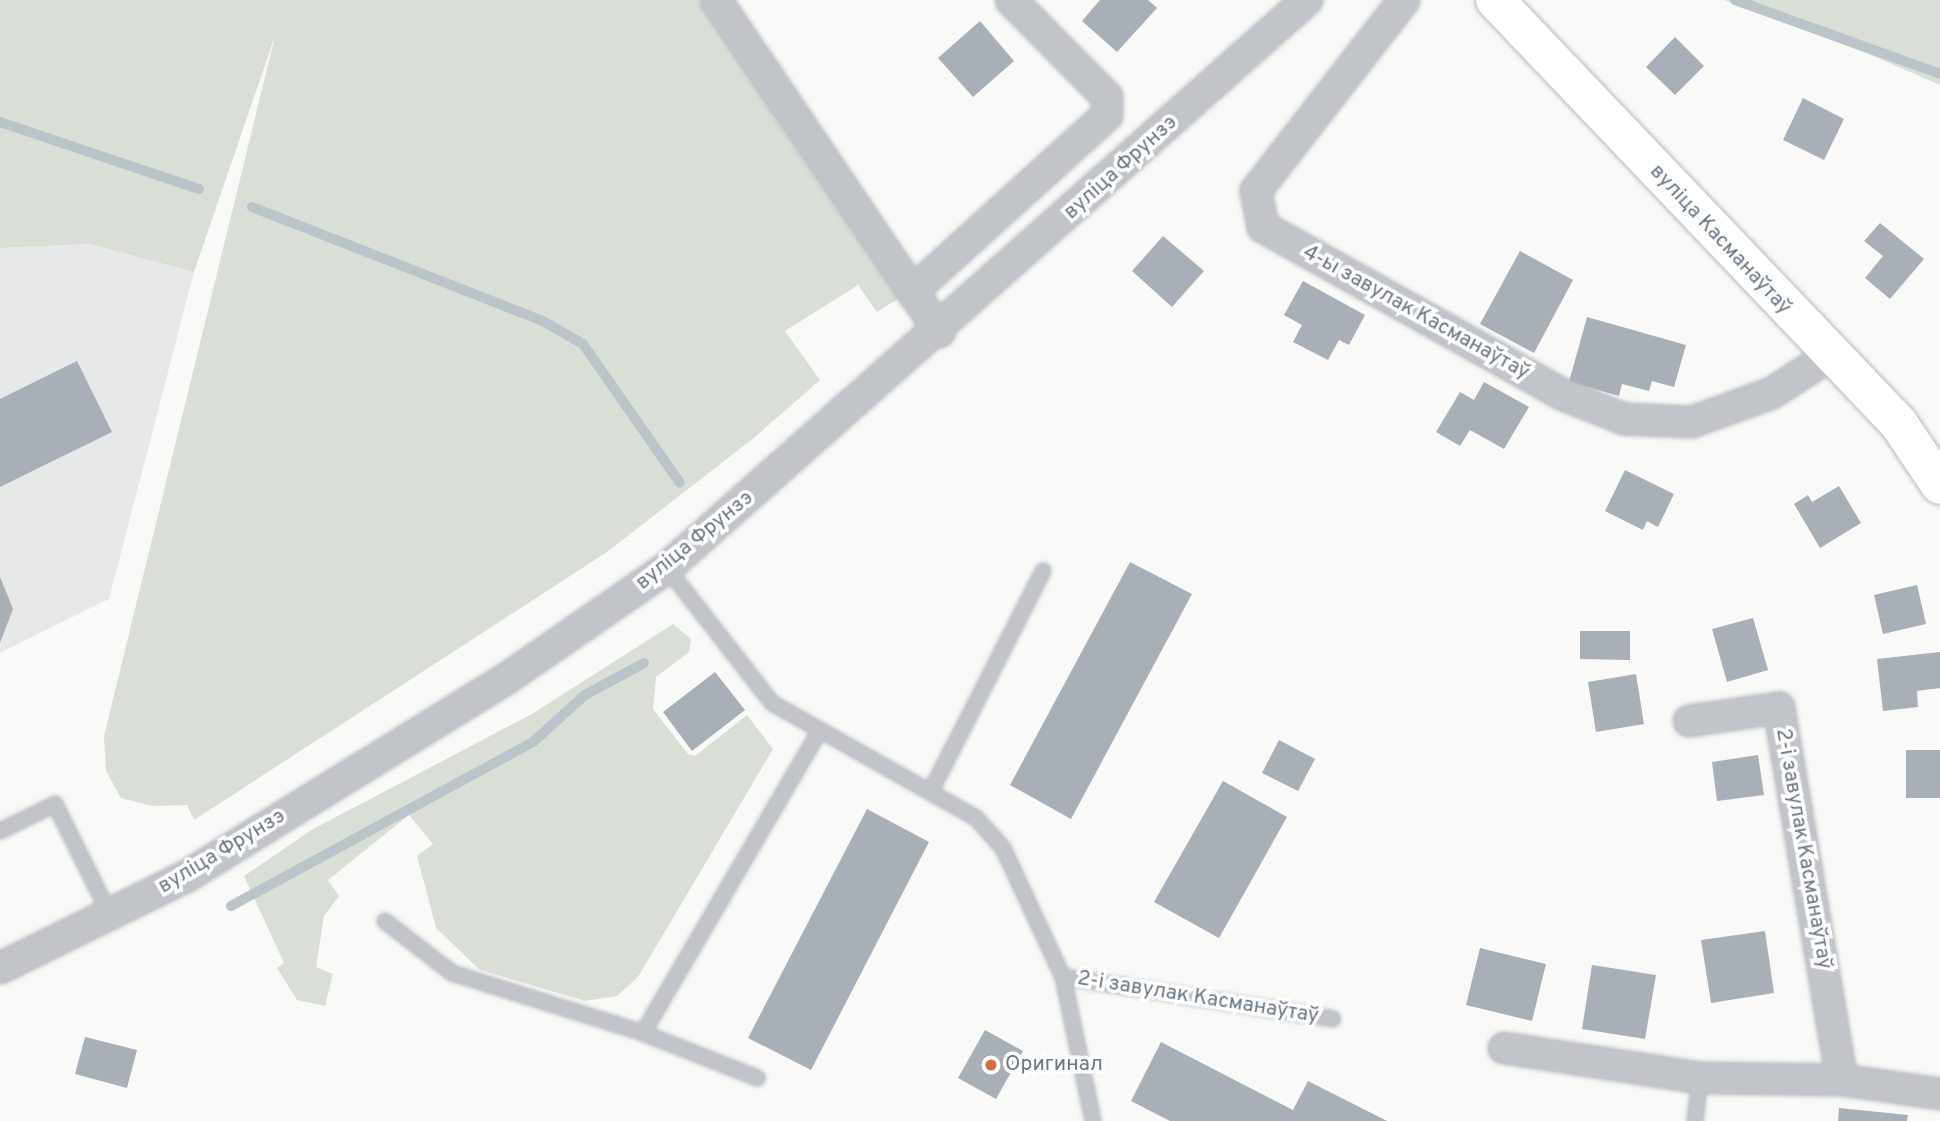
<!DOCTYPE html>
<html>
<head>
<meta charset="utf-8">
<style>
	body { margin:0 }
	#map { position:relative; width:1940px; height:1121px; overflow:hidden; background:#f9f9f8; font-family:Overpass,sans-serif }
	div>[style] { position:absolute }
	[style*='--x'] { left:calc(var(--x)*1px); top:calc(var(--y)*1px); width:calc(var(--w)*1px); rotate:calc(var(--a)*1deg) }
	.built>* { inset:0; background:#e7e8e8 }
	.green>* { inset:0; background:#d9ded7 }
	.stream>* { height:10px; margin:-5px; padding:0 5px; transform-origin:5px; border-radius:5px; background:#bbc4c9 }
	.building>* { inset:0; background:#a9afb6 }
	.roads { filter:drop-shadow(0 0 2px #b6babf) drop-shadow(0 0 2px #b6babf) }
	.service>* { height:14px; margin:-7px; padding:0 7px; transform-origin:7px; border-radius:7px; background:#c1c5c9 }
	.minor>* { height:30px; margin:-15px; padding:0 15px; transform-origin:15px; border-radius:15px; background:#c1c5c9 }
	.secondary>* { height:38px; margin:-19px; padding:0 19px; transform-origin:19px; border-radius:19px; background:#fff }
	.dots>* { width:19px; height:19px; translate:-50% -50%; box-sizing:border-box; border:4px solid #fff; border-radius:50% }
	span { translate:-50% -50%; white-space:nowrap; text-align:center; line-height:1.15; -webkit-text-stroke:7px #fff; paint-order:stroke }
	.street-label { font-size:21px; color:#6b7786 }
	.poi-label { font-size:21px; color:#6b7786 }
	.left { translate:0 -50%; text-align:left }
</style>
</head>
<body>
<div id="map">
	<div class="built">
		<i style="clip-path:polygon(89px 244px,194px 272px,109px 599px,0 653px,0 248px)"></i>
	</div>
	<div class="green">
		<i style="clip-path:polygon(0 0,698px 0,899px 298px,877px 312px,858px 285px,785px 331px,820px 380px,755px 437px,607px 552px,194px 820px,187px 805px,152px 806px,121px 798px,106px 771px,104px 736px,275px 36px,194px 272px,89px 244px,0 248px)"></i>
		<i style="clip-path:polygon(1724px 0,1940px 0,1940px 85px,1871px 55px)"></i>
		<i style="clip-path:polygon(673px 624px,691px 639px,689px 652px,656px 677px,653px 709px,688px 754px,695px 756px,747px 715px,773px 749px,638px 977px,617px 996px,585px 1001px,480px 970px,436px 928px,417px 856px,433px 844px,409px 815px,328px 880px,339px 896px,324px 916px,316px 967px,333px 974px,325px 1006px,297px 1000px,277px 968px,284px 963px,244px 876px,313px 829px,532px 714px)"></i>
	</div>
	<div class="stream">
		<i style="--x:1735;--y:0;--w:218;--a:19.8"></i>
		<i style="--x:0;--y:122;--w:210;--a:18.6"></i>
		<i style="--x:252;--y:207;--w:310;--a:21.4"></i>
		<i style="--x:541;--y:320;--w:48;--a:29.7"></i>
		<i style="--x:583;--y:344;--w:169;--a:55.1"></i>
		<i style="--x:231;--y:906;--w:344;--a:-28.5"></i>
		<i style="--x:533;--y:742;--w:70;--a:-42.1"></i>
		<i style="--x:585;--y:695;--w:67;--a:-28.5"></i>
	</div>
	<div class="building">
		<i style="clip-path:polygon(1100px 0,1148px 0,1157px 8px,1117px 52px,1082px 21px)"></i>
		<i style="clip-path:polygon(980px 21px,1014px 61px,973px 97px,938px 58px)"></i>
		<i style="clip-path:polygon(1675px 37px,1704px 66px,1675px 95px,1646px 67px)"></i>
		<i style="clip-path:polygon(1803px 98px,1844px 119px,1824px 160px,1783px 140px)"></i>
		<i style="clip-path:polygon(1880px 223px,1924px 259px,1890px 299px,1865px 278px,1883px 256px,1864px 241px)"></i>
		<i style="clip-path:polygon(1163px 236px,1204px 271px,1172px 307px,1132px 271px)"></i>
		<i style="clip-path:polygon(1520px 251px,1573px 280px,1534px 353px,1480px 324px)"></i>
		<i style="clip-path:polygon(1303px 281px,1365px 315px,1349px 345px,1339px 340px,1328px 360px,1293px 342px,1302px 325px,1284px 315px)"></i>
		<i style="clip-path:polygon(1587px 317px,1686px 345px,1674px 387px,1652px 381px,1649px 391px,1622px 384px,1619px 396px,1569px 382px)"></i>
		<i style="clip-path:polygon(77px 361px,112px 432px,0 487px,0 399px)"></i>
		<i style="clip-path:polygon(1484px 382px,1529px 407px,1504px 449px,1470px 430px,1460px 446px,1436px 432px,1460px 392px,1474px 400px)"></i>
		<i style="clip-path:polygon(1625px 470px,1674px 494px,1658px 527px,1647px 521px,1643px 530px,1605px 511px)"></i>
		<i style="clip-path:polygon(1839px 486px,1861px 523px,1820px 548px,1794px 504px,1808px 495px,1812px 502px)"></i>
		<i style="clip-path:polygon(1130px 562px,1192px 594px,1071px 819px,1010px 785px)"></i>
		<i style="clip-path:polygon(0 577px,13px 609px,0 643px)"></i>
		<i style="clip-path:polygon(1917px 585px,1926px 624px,1883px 634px,1874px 595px)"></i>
		<i style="clip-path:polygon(1753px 618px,1768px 670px,1727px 682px,1712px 629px)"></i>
		<i style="clip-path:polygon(1580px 631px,1630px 631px,1630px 660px,1580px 659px)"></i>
		<i style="clip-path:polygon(1940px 652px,1940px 688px,1917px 691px,1918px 707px,1883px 711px,1877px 659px)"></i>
		<i style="clip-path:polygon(715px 672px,745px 710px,692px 751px,663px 712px)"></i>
		<i style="clip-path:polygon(1636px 674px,1644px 724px,1596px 732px,1588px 682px)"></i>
		<i style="clip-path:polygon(1279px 740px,1315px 759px,1298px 791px,1262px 773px)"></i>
		<i style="clip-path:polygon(1906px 750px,1940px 750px,1940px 798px,1906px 798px)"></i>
		<i style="clip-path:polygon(1758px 755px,1764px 795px,1717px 801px,1712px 762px)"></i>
		<i style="clip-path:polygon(1223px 781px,1287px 817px,1219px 938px,1154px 902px)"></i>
		<i style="clip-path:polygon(867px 809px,929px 842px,811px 1070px,748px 1038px)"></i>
		<i style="clip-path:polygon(1765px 931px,1774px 993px,1711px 1003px,1701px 940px)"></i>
		<i style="clip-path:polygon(1480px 948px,1546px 964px,1532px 1021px,1466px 1005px)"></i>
		<i style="clip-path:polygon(1592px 965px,1656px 975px,1645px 1039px,1582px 1029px)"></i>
		<i style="clip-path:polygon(985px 1030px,1023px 1051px,996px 1099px,958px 1078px)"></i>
		<i style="clip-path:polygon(85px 1037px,137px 1050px,127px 1088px,75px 1074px)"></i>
		<i style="clip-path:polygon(1161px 1042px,1293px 1110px,1308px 1081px,1387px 1121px,1170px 1121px,1131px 1101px)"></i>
		<i style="clip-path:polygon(1839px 1108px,1908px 1115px,1907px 1121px,1838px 1121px)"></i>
	</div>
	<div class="roads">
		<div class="service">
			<i style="--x:667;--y:568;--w:171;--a:52.1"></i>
			<i style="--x:772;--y:703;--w:234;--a:29.4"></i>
			<i style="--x:976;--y:818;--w:40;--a:48"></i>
			<i style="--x:1003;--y:848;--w:142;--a:65.1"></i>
			<i style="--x:1063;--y:977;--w:147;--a:78.2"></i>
			<i style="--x:931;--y:791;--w:247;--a:-63"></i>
			<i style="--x:0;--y:831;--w:61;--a:-26.1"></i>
			<i style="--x:55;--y:804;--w:124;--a:63.6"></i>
			<i style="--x:385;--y:921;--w:85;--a:37.8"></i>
			<i style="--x:452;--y:973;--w:200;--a:17.4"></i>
			<i style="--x:643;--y:1033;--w:123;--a:21.5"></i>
			<i style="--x:1063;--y:977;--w:273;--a:8.8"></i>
			<i style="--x:643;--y:1033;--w:349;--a:-59.7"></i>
			<i style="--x:1695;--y:1121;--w:43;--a:-83.4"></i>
		</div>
		<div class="minor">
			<i style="--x:716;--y:0;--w:400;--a:56"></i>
			<i style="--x:1404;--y:0;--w:242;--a:127.8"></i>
			<i style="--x:1256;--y:191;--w:37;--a:79"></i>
			<i style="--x:1263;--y:227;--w:345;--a:29.2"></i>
			<i style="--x:1564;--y:395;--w:65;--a:21.8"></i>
			<i style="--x:1624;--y:419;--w:68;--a:2.5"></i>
			<i style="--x:1692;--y:422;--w:85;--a:-19.9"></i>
			<i style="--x:1772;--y:393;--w:68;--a:-33"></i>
			<i style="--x:912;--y:292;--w:263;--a:-42.2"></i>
			<i style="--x:1107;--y:115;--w:18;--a:-90"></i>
			<i style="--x:1107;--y:97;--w:136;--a:-134.7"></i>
			<i style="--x:1689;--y:721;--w:91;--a:-8.2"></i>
			<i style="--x:1779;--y:708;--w:377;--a:80.4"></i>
			<i style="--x:0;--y:968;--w:208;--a:-26.2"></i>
			<i style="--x:187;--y:876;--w:375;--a:-31.7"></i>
			<i style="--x:506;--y:679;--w:196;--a:-34.6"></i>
			<i style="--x:667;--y:568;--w:856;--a:-41.59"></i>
			<i style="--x:1504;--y:1048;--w:198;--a:8.7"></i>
			<i style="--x:1700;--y:1078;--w:142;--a:0.8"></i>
			<i style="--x:1842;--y:1080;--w:99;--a:8.1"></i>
		</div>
		<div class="secondary">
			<i style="--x:1495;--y:0;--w:586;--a:46.38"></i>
			<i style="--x:1899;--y:424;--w:73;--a:56.1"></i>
		</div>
	</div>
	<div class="dots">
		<i style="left:991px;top:1065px;background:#d66e3b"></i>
	</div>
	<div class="street-label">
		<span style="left:1121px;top:168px;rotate:-42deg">вуліца Фрунзэ</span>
		<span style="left:1720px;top:240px;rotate:47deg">вуліца Касманаўтаў</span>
		<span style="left:1416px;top:313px;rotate:29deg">4-ы завулак Касманаўтаў</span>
		<span style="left:695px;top:541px;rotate:-39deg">вуліца Фрунзэ</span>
		<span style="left:1803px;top:849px;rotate:80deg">2-і завулак Касманаўтаў</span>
		<span style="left:222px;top:852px;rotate:-31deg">вуліца Фрунзэ</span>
		<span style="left:1198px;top:998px;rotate:9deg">2-і завулак Касманаўтаў</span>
	</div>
	<div class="poi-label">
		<span class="left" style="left:1005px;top:1065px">Оригинал</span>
	</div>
</div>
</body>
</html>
